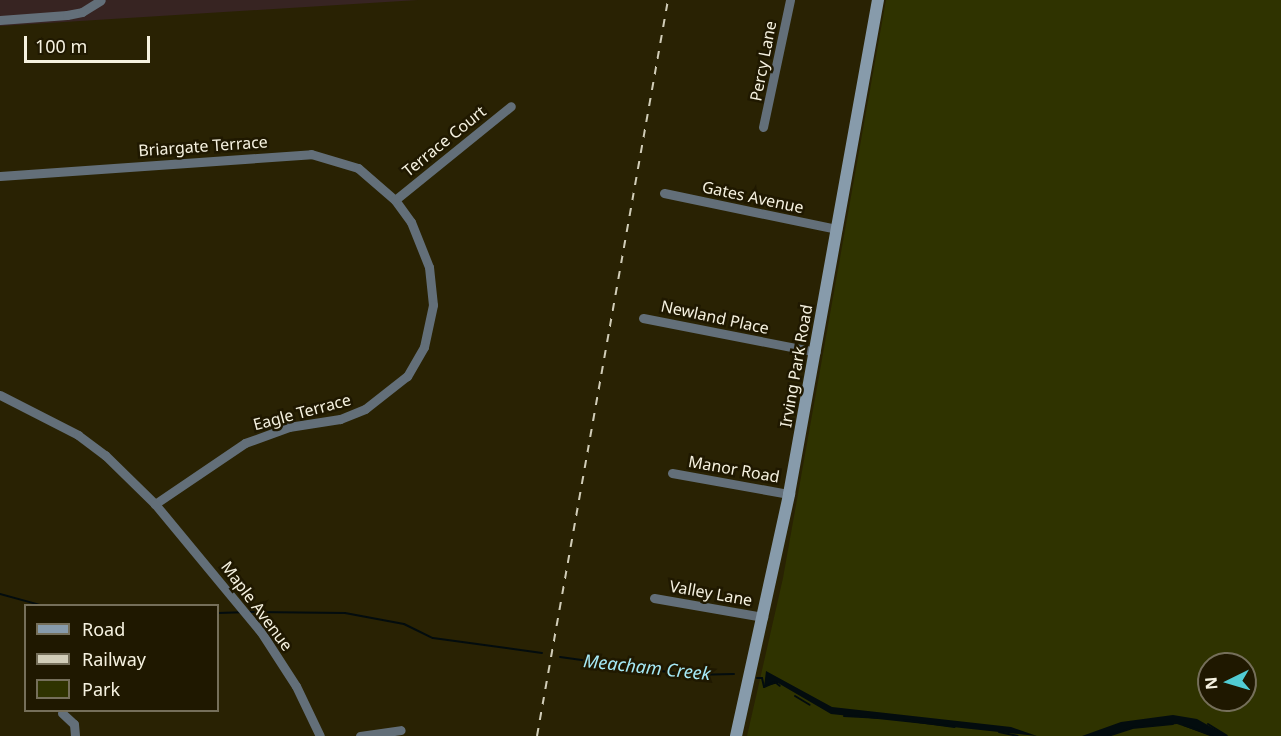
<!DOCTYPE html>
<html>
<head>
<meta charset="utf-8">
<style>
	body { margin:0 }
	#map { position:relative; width:1281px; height:736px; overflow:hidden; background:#292203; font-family:"Noto Sans",sans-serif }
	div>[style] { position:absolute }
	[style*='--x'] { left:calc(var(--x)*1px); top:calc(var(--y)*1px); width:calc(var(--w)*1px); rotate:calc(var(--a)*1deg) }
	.industrial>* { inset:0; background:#372422 }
	.green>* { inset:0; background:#2f3300 }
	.water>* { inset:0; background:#030c0e }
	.stream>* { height:2px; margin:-1px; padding:0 1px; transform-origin:1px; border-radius:1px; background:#030c0e }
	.street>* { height:9px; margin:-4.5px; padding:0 4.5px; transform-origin:4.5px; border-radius:4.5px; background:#636f79 }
	.secondary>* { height:12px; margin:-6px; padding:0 6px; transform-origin:6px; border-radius:6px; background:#879bab }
	.rail>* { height:2px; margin-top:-1px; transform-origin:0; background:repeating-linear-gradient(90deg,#d1cdb8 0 8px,transparent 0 16px) }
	span { translate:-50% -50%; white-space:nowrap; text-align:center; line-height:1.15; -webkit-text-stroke:5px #1f1800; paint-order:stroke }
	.street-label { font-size:16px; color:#f6f2e0 }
	.water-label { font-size:18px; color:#a6eaf7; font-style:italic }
	.legend { position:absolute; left:24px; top:604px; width:195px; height:108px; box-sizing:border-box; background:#1f1800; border:2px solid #756f5a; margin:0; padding:8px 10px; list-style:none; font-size:18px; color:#f6f2e0 }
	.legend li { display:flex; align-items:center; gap:12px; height:30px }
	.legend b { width:30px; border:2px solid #756f5a }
	.north { position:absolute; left:1197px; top:652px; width:60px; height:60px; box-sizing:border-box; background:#1f1800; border:2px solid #756f5a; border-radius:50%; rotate:265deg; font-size:16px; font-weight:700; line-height:24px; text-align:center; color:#f6f2e0 }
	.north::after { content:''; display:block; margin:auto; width:21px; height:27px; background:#51ccd3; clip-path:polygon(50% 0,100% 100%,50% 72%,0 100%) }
	.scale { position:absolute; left:24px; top:36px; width:126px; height:27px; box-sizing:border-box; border:3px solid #f6f2e0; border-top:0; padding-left:8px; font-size:18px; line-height:21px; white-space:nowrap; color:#f6f2e0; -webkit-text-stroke:4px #1f1800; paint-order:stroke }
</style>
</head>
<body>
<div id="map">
	<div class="industrial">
		<i style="clip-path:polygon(0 0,418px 0,0 26px)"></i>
	</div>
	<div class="green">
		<i style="clip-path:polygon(evenodd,886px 0,1281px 0,1281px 736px,747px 736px,783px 578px,886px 0,1209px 664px,1245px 664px,1245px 700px,1209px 700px,1209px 664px)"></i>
	</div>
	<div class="water">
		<i style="clip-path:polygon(766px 671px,832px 707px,1011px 727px,1037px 736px,831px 714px,778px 683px,764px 687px)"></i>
		<i style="clip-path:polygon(1173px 715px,1197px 719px,1227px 736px,1212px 736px,1177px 724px,1132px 728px,1108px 736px,1082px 736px,1121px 722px)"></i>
	</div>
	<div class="stream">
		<i style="--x:0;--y:594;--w:46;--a:15.3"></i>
		<i style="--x:247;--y:612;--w:98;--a:0.6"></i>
		<i style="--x:345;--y:613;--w:60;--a:10.6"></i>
		<i style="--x:404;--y:624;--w:32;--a:26"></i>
		<i style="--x:433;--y:638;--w:110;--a:7.8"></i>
		<i style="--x:218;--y:613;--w:24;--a:-2"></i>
		<i style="--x:560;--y:657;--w:131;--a:7.9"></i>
		<i style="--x:690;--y:675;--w:44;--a:-1.3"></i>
		<i style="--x:757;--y:678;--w:5;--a:0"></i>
		<i style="--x:762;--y:678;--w:9;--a:77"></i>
		<i style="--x:764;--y:687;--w:12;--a:-24"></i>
		<i style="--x:775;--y:682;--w:6;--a:39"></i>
		<i style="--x:795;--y:696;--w:17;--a:31"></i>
		<i style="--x:844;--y:716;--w:33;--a:3"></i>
		<i style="--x:904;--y:720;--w:51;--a:7.8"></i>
		<i style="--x:1208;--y:724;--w:22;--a:32"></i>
		<i style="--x:1184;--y:725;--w:30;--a:21"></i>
		<i style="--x:999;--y:732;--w:19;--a:12"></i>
		<i style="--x:1108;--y:736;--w:25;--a:-18"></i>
		<i style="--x:1132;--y:728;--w:41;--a:-5.6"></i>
	</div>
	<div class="street">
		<i style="--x:0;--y:20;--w:67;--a:-4.3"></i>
		<i style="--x:67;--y:15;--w:15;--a:-11"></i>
		<i style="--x:82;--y:12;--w:22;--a:-32"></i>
		<i style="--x:763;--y:127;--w:130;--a:-78"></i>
		<i style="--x:0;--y:176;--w:312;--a:-4"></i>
		<i style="--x:311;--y:154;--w:49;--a:16.6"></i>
		<i style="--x:358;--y:168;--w:49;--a:40.9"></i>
		<i style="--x:395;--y:200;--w:27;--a:54"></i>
		<i style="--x:411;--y:222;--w:48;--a:68.2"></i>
		<i style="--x:429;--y:267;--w:38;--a:84"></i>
		<i style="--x:433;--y:305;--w:43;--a:102.1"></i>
		<i style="--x:424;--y:347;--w:34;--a:120"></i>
		<i style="--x:407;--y:376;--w:53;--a:141.8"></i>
		<i style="--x:365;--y:409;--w:27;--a:158"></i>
		<i style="--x:340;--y:419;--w:52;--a:171.1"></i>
		<i style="--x:289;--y:427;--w:47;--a:160"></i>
		<i style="--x:245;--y:443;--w:109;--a:145.9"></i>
		<i style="--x:664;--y:193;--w:177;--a:11.8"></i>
		<i style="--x:395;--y:200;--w:149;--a:-39"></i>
		<i style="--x:643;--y:318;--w:176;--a:11.1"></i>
		<i style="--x:0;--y:395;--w:88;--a:27.1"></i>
		<i style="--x:78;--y:435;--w:34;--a:37"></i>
		<i style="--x:105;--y:455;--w:70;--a:44.4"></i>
		<i style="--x:155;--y:504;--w:166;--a:50.4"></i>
		<i style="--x:261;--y:632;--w:64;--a:57.1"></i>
		<i style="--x:296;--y:686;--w:55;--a:64.4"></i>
		<i style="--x:672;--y:473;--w:119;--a:10.2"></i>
		<i style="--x:654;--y:598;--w:111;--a:9.9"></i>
		<i style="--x:62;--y:713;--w:16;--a:43"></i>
		<i style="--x:74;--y:724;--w:12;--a:85"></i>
		<i style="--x:360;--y:736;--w:41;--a:-8.3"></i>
	</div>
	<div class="secondary">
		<i style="--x:736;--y:736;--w:248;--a:-77.6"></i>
		<i style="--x:789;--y:494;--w:502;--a:-79.79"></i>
	</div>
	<div class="rail">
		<i style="--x:537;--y:736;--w:748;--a:-79.91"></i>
	</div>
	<div class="street-label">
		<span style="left:763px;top:61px;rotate:-79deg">Percy Lane</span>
		<span style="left:444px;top:141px;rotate:-39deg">Terrace Court</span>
		<span style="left:203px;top:146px;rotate:-4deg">Briargate Terrace</span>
		<span style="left:753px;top:197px;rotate:12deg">Gates Avenue</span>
		<span style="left:715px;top:317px;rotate:12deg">Newland Place</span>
		<span style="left:796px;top:366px;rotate:-80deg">Irving Park Road</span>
		<span style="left:302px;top:412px;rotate:-15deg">Eagle Terrace</span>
		<span style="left:734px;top:469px;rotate:10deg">Manor Road</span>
		<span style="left:711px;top:593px;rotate:10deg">Valley Lane</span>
		<span style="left:257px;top:606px;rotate:53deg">Maple Avenue</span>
	</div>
	<div class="water-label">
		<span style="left:647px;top:667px;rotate:6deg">Meacham Creek</span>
	</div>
	<ul class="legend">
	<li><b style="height:8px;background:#879bab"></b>Road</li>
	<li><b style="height:8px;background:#d1cdb8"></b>Railway</li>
	<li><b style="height:16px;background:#2f3300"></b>Park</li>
	</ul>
	<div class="north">N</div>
	<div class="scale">100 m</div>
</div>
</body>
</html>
